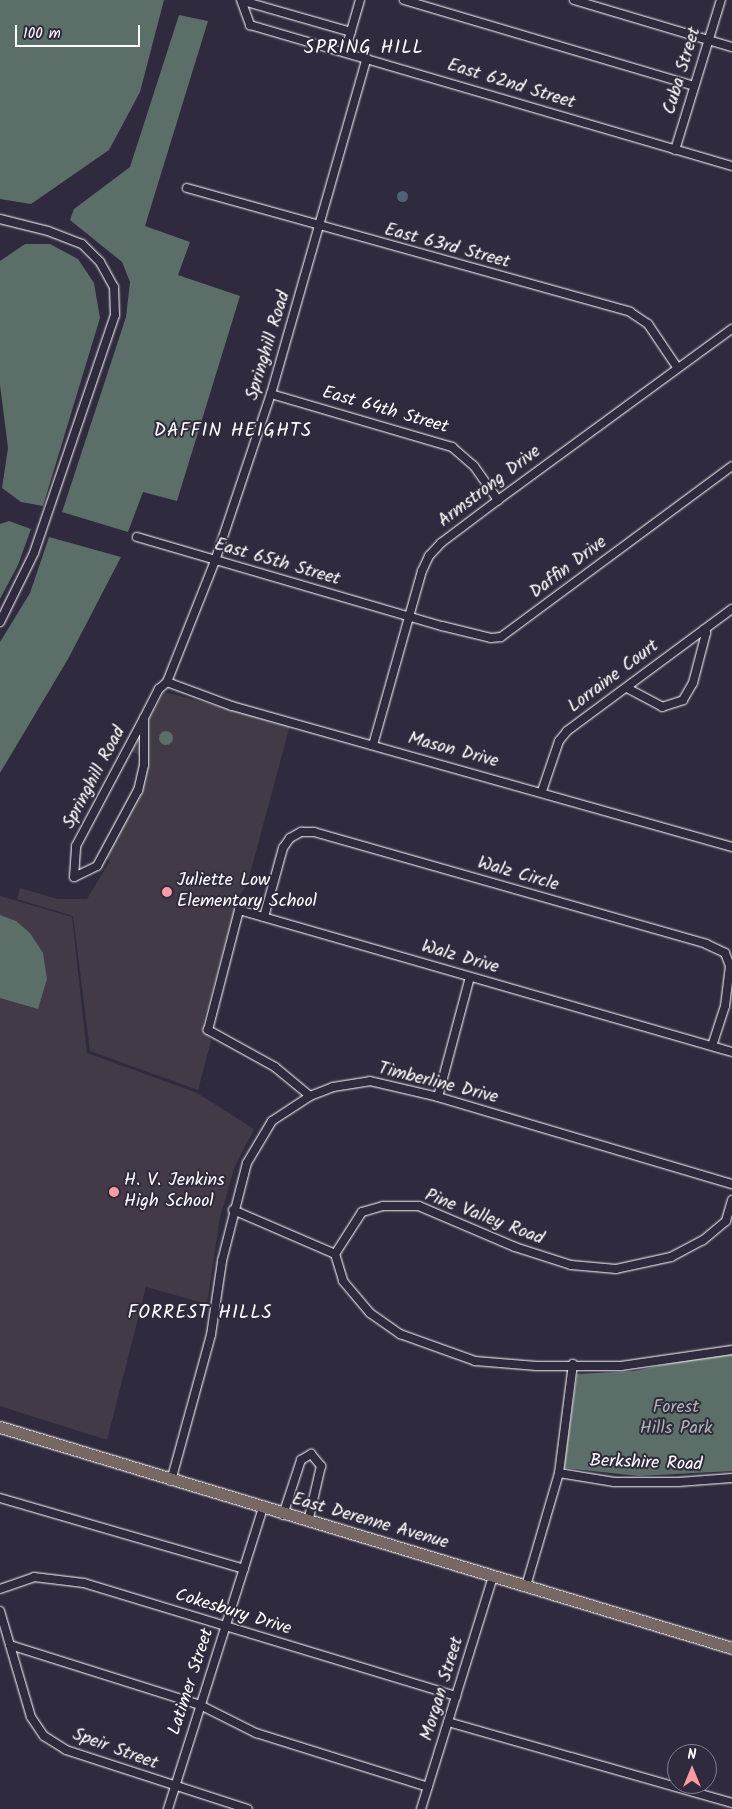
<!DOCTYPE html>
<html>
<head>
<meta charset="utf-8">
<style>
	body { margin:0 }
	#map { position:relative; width:732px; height:1809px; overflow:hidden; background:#2f2a3d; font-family:Kalam,sans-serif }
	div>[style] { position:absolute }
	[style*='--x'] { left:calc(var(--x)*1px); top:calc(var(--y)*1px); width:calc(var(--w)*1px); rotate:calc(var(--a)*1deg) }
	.built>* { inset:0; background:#423b47 }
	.green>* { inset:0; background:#5b6e67 }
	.round { border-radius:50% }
	.water>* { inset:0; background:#4c6475 }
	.roads { filter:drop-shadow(0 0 1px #fff) drop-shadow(0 0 1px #fff) }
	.street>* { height:8px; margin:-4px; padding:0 4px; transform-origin:4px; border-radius:4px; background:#2f2a3d }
	.primary>* { height:11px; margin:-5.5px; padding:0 5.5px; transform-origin:5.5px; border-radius:5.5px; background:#776864 }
	.dots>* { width:14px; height:14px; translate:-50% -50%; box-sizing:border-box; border:2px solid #2f2a3d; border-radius:50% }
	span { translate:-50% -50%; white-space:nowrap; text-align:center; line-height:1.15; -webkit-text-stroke:4px #2f2a3d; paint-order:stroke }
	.street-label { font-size:18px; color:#fff }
	.poi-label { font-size:18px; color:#fff }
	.left { translate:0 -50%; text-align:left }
	.park-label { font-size:18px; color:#adb6b3 }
	.neighbourhood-label { font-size:19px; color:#fff; letter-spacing:1px }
	.north { position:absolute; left:667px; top:1744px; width:50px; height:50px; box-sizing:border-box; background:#2f2a3d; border:1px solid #827f8b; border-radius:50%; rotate:0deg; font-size:14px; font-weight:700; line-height:20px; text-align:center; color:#fff }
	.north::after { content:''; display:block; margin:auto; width:18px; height:22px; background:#ff9aa2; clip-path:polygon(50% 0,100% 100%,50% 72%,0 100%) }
	.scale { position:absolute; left:15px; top:25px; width:125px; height:22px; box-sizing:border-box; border:2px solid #fff; border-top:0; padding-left:6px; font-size:15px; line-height:18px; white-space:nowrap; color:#fff; -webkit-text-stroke:4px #2f2a3d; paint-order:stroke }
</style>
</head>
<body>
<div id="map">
	<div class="built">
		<i style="clip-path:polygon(164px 692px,290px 725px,247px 885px,238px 897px,203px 1023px,211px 1041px,198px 1090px,90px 1051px,73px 916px,17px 899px,20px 888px,58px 899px,87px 899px,110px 861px,98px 853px,135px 784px,140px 756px,132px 751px)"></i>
		<i style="clip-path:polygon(0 896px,72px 917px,87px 1053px,197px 1093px,254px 1129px,235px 1166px,220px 1217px,207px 1304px,146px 1287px,107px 1440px,0 1406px)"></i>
	</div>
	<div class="green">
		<i style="clip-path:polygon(0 0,164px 0,140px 92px,109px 150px,31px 204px,0 199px)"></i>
		<i style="clip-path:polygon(179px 15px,208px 21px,145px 226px,190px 242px,178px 275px,240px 296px,177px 501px,143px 492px,128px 532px,62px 512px,126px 317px,130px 282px,122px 262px,70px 220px,74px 209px,130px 167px)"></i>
		<i style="clip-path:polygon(25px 244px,50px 244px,78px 259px,94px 283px,100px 318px,43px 506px,21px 502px,2px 488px,8px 448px,0 385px,0 261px)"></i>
		<i style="clip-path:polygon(9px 521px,31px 529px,18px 565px,0 599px,0 524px)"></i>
		<i style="clip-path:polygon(49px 537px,121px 557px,68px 659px,0 773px,0 642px,30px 593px)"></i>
		<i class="round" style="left:159px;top:731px;width:14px;height:14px"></i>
		<i style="clip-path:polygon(0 915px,16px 921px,30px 933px,43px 953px,47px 979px,38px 1009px,0 998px)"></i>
		<i style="clip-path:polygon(732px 1351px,732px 1471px,639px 1476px,564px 1468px,577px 1374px,634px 1371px)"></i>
	</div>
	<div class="water">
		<i class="round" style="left:396.5px;top:190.5px;width:11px;height:11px"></i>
	</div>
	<div class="roads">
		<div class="street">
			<i style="--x:241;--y:0;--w:27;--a:70"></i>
			<i style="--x:250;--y:25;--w:502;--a:16.31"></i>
			<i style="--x:404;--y:0;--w:302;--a:16.5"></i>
			<i style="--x:574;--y:0;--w:165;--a:16.6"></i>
			<i style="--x:243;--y:1;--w:112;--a:16"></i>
			<i style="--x:345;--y:52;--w:54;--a:-73.9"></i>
			<i style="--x:675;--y:150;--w:157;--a:-73"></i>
			<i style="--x:187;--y:188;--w:460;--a:15.6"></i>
			<i style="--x:630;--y:312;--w:22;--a:34"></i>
			<i style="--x:648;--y:324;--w:52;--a:56"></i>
			<i style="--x:0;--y:219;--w:49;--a:14"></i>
			<i style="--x:48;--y:231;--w:36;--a:21"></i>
			<i style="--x:82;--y:244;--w:25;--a:45"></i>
			<i style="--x:100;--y:262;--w:29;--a:61"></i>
			<i style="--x:114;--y:287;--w:28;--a:88"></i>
			<i style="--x:115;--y:315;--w:251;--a:108.8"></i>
			<i style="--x:34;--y:553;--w:77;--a:116.2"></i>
			<i style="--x:271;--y:394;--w:189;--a:16.3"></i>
			<i style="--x:452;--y:447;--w:29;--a:41"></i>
			<i style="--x:474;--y:466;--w:42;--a:54.8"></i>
			<i style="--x:137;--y:537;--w:318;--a:16.3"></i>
			<i style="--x:442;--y:626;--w:50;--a:13.8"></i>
			<i style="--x:491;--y:638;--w:10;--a:-6"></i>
			<i style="--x:501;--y:637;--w:287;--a:-36.5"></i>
			<i style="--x:167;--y:682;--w:69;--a:20.3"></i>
			<i style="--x:232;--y:706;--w:520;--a:15.75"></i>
			<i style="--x:627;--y:688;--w:40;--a:28"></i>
			<i style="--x:662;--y:707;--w:22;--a:-18"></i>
			<i style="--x:683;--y:700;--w:20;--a:-60"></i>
			<i style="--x:693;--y:683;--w:52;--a:-75.4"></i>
			<i style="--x:706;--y:633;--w:4;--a:-117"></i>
			<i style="--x:144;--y:718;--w:47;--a:90"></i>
			<i style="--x:144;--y:765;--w:26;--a:103"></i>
			<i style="--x:138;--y:790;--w:86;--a:118.3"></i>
			<i style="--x:97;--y:866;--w:25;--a:154"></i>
			<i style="--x:74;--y:877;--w:31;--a:-86"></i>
			<i style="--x:76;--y:846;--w:145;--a:-62"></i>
			<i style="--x:144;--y:718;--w:33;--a:-63"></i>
			<i style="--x:159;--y:689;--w:11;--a:-41"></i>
			<i style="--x:167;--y:682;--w:130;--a:-68.4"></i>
			<i style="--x:215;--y:561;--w:176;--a:-71.5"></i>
			<i style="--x:271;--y:394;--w:349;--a:-74.1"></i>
			<i style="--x:373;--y:745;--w:181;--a:-74.3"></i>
			<i style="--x:422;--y:571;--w:17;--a:-65"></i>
			<i style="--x:429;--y:556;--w:18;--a:-47"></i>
			<i style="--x:441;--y:543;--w:71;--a:-37"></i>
			<i style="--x:498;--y:500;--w:290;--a:-36.2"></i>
			<i style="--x:542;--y:791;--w:53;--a:-71.2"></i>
			<i style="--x:559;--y:741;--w:13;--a:-51"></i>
			<i style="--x:567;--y:731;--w:205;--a:-36.5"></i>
			<i style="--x:264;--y:917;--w:72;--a:-74.6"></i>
			<i style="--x:283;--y:848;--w:12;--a:-55"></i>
			<i style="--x:290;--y:838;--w:13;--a:-29"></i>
			<i style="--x:301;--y:832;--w:13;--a:0"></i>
			<i style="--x:314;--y:832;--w:408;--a:15.9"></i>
			<i style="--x:706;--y:944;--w:21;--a:25"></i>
			<i style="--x:725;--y:953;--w:14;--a:69"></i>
			<i style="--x:730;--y:966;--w:40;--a:97.1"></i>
			<i style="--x:725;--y:1006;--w:42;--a:108"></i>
			<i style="--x:310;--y:1096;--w:45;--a:-140.4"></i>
			<i style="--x:275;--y:1067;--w:77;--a:-151.1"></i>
			<i style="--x:208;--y:1030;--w:124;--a:-75.5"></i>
			<i style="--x:239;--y:910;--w:513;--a:16.07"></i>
			<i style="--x:438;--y:1097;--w:124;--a:-75.1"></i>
			<i style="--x:732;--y:1200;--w:22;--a:106"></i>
			<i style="--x:726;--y:1221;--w:30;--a:140"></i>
			<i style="--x:703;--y:1240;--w:36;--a:152"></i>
			<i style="--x:671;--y:1257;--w:56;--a:167.7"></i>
			<i style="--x:616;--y:1269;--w:45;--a:-174.9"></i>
			<i style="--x:571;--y:1265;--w:59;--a:-162.2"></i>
			<i style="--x:515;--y:1247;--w:104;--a:-156.9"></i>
			<i style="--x:419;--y:1206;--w:36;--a:180"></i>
			<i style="--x:383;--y:1206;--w:22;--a:164"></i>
			<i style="--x:362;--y:1212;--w:50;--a:122.7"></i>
			<i style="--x:335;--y:1254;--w:28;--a:73"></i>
			<i style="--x:343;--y:1281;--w:42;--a:49.8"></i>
			<i style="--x:370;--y:1313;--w:37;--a:35"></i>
			<i style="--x:400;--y:1334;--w:80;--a:19.8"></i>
			<i style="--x:475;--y:1361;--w:62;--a:4.6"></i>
			<i style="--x:537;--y:1366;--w:84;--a:0"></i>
			<i style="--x:621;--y:1366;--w:112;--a:-8.2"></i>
			<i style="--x:233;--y:1210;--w:111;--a:23.3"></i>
			<i style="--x:559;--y:1473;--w:56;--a:9.3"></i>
			<i style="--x:614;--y:1482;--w:64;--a:0"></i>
			<i style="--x:678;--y:1482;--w:54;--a:-4.2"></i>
			<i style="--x:171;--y:1481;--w:151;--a:-74.7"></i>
			<i style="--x:211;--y:1335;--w:75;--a:-81.5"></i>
			<i style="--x:222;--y:1261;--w:101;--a:-75.7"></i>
			<i style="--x:247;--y:1163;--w:49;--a:-59.2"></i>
			<i style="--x:272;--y:1121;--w:45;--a:-33.3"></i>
			<i style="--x:310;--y:1096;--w:25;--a:-21"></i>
			<i style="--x:333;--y:1087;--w:37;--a:-9"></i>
			<i style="--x:370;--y:1081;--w:70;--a:13.2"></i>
			<i style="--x:438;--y:1097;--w:307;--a:16.5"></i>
			<i style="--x:0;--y:1498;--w:254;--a:16.2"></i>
			<i style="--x:283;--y:1515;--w:58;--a:-71.9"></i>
			<i style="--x:301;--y:1460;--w:12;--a:-31"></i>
			<i style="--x:311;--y:1454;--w:16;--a:50"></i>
			<i style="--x:321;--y:1466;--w:57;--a:103.1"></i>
			<i style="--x:526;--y:1586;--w:118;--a:-73.7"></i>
			<i style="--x:559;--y:1473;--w:110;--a:-82.7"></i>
			<i style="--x:0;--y:1589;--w:36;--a:-19"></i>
			<i style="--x:34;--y:1577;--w:50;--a:6.8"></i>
			<i style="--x:84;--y:1583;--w:389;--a:16.9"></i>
			<i style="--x:0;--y:1611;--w:110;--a:73.7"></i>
			<i style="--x:31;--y:1717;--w:23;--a:56"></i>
			<i style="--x:44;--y:1736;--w:26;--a:32"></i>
			<i style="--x:66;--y:1750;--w:191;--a:18"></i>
			<i style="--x:10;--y:1645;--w:199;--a:17.5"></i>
			<i style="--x:200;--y:1705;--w:63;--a:26.6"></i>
			<i style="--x:256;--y:1733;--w:180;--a:17.4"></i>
			<i style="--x:448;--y:1722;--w:295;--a:15.9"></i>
			<i style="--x:168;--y:1809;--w:316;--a:-72.5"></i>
			<i style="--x:421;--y:1809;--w:243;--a:-72.8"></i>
		</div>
		<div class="primary">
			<i style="--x:0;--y:1427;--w:765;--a:16.8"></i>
		</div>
	</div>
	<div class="dots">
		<i style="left:167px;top:892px;background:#ff9aa2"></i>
		<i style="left:114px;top:1192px;background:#ff9aa2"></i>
	</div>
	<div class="street-label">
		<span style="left:683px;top:71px;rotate:-73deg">Cuba Street</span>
		<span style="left:511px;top:85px;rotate:17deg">East 62nd Street</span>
		<span style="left:447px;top:247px;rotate:15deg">East 63rd Street</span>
		<span style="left:269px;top:346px;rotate:-73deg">Springhill Road</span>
		<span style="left:385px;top:411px;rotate:16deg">East 64th Street</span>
		<span style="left:490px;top:487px;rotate:-37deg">Armstrong Drive</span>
		<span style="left:277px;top:563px;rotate:16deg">East 65th Street</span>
		<span style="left:569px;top:568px;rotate:-37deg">Daffin Drive</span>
		<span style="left:614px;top:677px;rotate:-37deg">Lorraine Court</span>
		<span style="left:453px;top:751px;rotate:15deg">Mason Drive</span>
		<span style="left:95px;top:778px;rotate:-62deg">Springhill Road</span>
		<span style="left:518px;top:875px;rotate:16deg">Walz Circle</span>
		<span style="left:460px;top:958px;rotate:16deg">Walz Drive</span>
		<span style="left:438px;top:1084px;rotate:14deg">Timberline Drive</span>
		<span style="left:484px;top:1218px;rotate:21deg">Pine Valley Road</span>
		<span style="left:646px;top:1464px;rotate:2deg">Berkshire Road</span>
		<span style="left:370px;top:1522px;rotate:16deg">East Derenne Avenue</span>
		<span style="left:233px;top:1613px;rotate:17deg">Cokesbury Drive</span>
		<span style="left:192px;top:1682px;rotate:-72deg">Latimer Street</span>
		<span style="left:443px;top:1689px;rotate:-73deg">Morgan Street</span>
		<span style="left:115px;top:1750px;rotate:20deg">Speir Street</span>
	</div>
	<div class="poi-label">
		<span class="left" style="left:177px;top:892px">Juliette Low<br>Elementary School</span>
		<span class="left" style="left:124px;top:1192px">H. V. Jenkins<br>High School</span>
	</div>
	<div class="park-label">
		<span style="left:676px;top:1419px">Forest<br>Hills Park</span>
	</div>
	<div class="neighbourhood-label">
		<span style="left:364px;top:49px">SPRING HILL</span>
		<span style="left:233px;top:432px">DAFFIN HEIGHTS</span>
		<span style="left:200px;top:1314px">FORREST HILLS</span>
	</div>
	<div class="north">N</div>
	<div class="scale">100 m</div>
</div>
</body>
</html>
